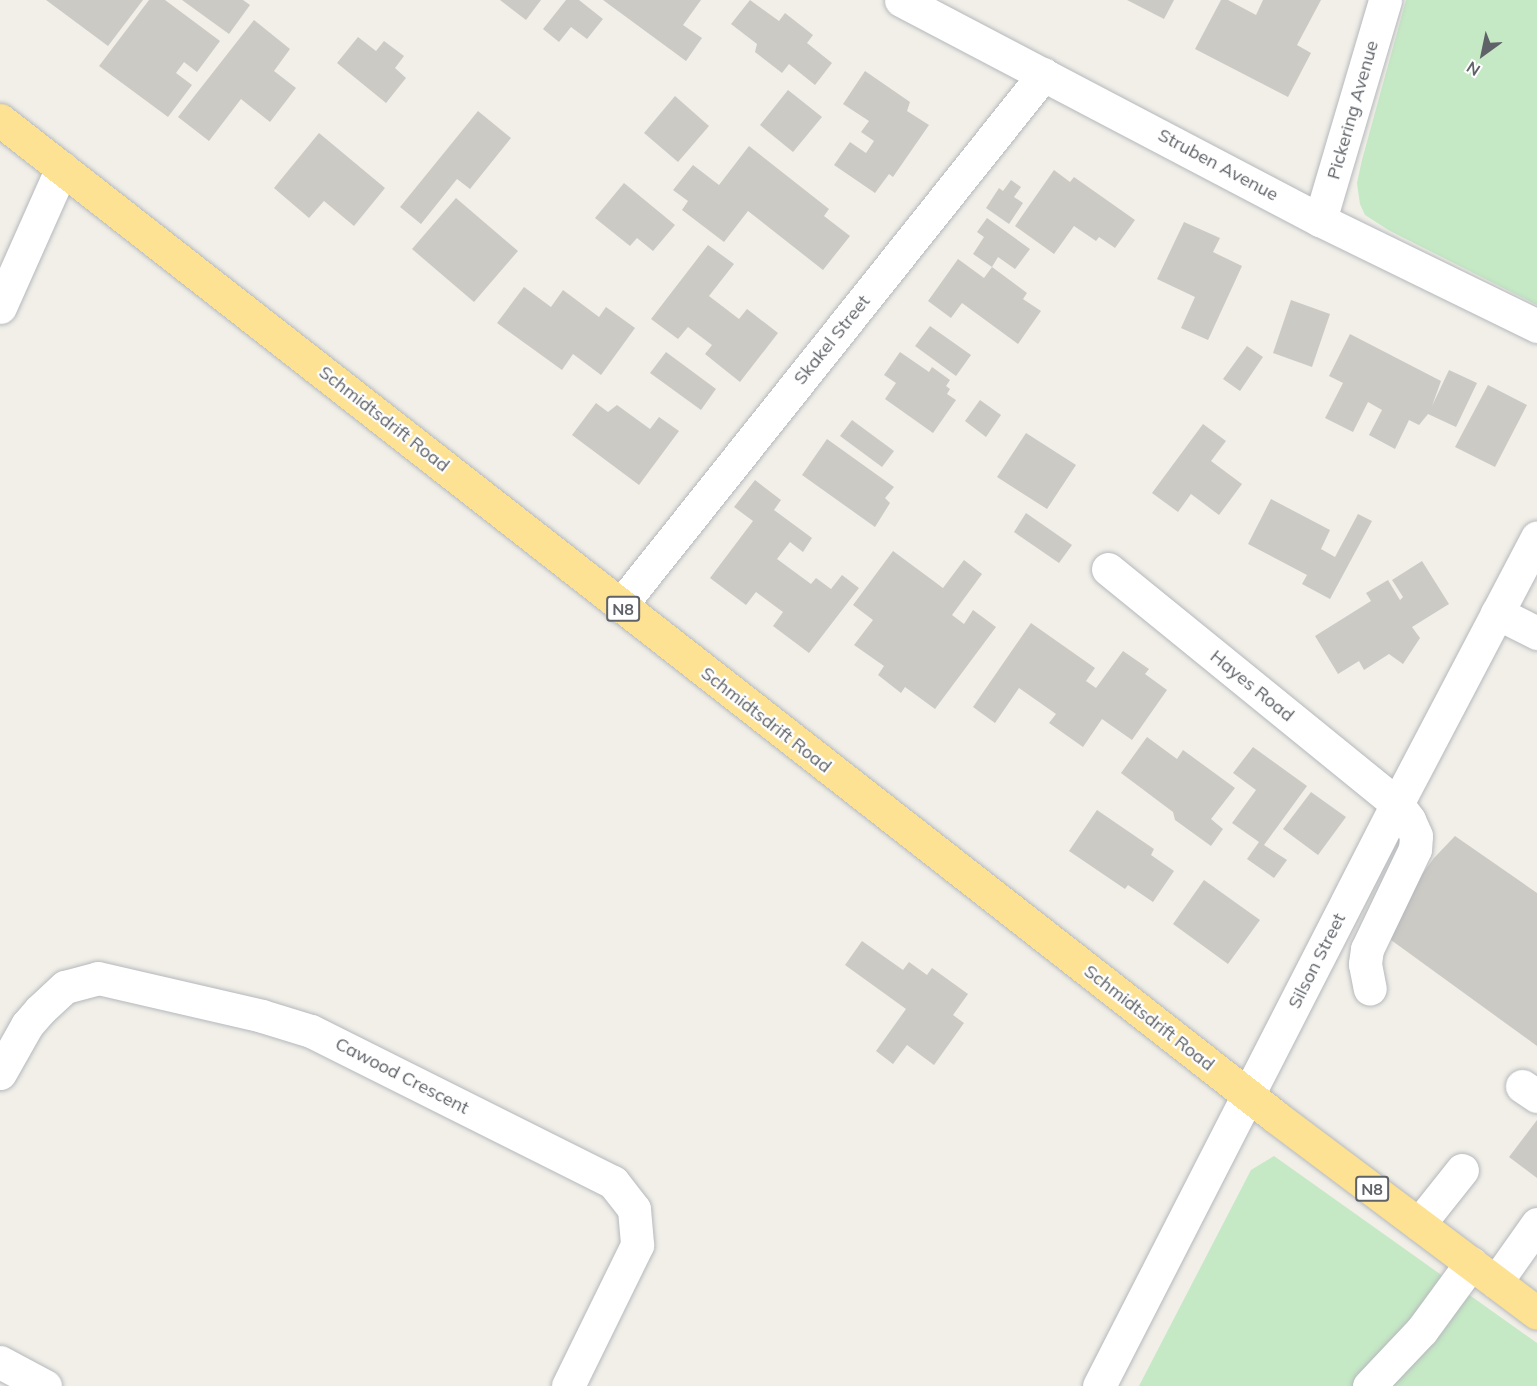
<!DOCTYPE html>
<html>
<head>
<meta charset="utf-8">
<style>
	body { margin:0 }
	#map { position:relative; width:1537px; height:1386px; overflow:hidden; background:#f1efe8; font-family:Mulish,sans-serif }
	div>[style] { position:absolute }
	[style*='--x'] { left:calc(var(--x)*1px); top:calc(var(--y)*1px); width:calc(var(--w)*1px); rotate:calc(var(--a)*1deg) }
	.green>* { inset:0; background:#c5e8c5 }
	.building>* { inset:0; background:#cccac5 }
	.roads { filter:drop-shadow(0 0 2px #b5b8bc) drop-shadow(0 0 2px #b5b8bc) }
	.minor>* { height:33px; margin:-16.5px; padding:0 16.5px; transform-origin:16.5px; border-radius:16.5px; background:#fff }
	.highway>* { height:33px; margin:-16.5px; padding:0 16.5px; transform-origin:16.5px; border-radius:16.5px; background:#fde293 }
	span { translate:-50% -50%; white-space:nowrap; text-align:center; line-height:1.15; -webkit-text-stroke:4.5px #fff; paint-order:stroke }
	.shield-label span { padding:2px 4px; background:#fff; border:2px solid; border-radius:4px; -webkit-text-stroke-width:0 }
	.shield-label { font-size:16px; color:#5f6368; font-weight:700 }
	.street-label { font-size:18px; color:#5f6368 }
	.north { position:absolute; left:1453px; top:24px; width:60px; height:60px; -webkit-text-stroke:4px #fff; paint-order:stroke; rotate:213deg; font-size:16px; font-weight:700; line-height:24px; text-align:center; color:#5f6368 }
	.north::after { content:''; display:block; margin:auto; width:21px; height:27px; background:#5f6368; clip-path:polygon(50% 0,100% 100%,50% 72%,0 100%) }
</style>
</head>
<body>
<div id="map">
	<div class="green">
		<i style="clip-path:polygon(1406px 0,1537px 0,1537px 305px,1390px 231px,1365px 215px,1360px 204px,1357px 183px,1362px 160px)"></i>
		<i style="clip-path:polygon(1274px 1156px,1537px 1343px,1537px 1386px,1139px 1386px,1251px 1170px)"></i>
	</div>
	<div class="building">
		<i style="clip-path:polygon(46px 0,143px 0,108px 46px)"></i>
		<i style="clip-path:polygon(149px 0,165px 0,220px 41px,197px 72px,184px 62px,176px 73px,192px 85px,168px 117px,99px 66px)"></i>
		<i style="clip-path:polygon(182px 0,243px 0,250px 5px,229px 34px)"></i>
		<i style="clip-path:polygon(500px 0,541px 0,526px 20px)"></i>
		<i style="clip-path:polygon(566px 0,579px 0,603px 19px,587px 39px,571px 27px,559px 42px,543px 29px)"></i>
		<i style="clip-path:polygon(603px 0,701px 0,683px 25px,702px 38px,686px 61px)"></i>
		<i style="clip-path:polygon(750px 0,779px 21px,785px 13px,813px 35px,807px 43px,832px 63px,815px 85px,789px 64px,782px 73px,755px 52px,757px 44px,731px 24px)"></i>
		<i style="clip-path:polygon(1127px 0,1174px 0,1164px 19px)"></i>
		<i style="clip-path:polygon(1221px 0,1228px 0,1256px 15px,1263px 0,1321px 0,1297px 45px,1311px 53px,1288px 97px,1195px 49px)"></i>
		<i style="clip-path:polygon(254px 20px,290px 49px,274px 71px,296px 88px,270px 122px,241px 99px,209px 141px,178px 117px)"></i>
		<i style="clip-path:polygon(358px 37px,376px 51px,384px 41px,404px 56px,395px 68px,406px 78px,386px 103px,337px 63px)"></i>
		<i style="clip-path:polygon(865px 71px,910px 102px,907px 111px,929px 125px,893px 177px,889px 174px,875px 193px,834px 165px,850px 142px,866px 153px,874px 141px,861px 132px,869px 121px,843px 104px)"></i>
		<i style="clip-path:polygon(788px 90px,822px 117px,793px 152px,760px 125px)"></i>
		<i style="clip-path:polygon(675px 96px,709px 126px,678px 162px,644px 133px)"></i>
		<i style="clip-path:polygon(478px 111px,511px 138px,470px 189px,457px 179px,421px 224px,400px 207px)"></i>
		<i style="clip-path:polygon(319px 133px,385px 188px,354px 226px,324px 201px,309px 218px,274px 188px)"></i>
		<i style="clip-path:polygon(749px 146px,829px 209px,824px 216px,850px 236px,823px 270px,748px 211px,724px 242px,682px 210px,688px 201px,673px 190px,693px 165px,719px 185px)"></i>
		<i style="clip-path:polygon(1054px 170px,1070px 182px,1074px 177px,1135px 220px,1115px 248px,1099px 237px,1096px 241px,1074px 226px,1054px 254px,1015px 226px)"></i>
		<i style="clip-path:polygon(1011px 180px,1021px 187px,1014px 197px,1023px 203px,1009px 224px,986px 208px,999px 188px,1003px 191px)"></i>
		<i style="clip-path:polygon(624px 183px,675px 225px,653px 251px,637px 238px,630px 246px,595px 218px)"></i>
		<i style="clip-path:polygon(456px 198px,518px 251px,474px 302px,412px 249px)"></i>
		<i style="clip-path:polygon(987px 218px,1030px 249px,1015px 269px,998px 257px,992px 267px,973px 254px,984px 237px,977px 232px)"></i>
		<i style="clip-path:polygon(1184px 222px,1220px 238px,1213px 252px,1242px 266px,1208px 340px,1181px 328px,1195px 297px,1157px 279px)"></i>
		<i style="clip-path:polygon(708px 245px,734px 264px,709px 296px,739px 319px,747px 309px,778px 333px,740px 382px,705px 354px,712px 345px,688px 327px,678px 339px,651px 319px)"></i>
		<i style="clip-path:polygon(958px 259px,984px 278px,992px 267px,1027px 293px,1023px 299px,1041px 311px,1018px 344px,962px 303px,951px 318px,928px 301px)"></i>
		<i style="clip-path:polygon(524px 287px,551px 307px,563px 290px,599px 317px,606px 307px,635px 328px,601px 375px,573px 354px,562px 370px,497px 323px)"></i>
		<i style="clip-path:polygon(1291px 300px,1330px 314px,1312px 367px,1273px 353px)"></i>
		<i style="clip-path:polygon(930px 326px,971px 355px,956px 376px,915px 346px)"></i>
		<i style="clip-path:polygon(1350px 334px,1441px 381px,1432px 406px,1449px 370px,1477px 383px,1456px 427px,1428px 414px,1419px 425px,1409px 420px,1395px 449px,1369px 435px,1382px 410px,1368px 402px,1353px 432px,1325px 418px,1343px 383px,1329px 376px)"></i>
		<i style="clip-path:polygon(1247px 346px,1263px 357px,1240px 391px,1223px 379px)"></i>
		<i style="clip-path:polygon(666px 352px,716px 389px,701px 410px,650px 373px)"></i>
		<i style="clip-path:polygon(900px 352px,929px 372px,932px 367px,950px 380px,946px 386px,950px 389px,947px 394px,956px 400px,933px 433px,885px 399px,896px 383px,884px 375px)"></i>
		<i style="clip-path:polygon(1488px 385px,1527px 405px,1495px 467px,1455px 447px)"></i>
		<i style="clip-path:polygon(980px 400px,1001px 415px,986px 437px,965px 421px)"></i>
		<i style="clip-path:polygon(596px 403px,608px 412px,617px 405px,650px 429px,659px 417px,679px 431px,639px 485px,572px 435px)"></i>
		<i style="clip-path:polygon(852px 420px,894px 451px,882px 467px,840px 436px)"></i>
		<i style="clip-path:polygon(1203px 424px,1226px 441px,1211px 461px,1242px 484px,1219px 515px,1191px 494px,1178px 512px,1152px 493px)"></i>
		<i style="clip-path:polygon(1026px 433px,1076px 465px,1047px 509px,997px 477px)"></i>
		<i style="clip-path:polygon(827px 439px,894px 487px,885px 498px,890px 503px,875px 527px,802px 475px)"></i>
		<i style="clip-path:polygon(755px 480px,781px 500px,774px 510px,812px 538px,803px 552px,790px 542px,777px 559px,811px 584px,816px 578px,831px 589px,842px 575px,859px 588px,809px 653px,773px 626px,783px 612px,756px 592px,746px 605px,710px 578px,753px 521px,734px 507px)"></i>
		<i style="clip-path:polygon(1271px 499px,1330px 530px,1321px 549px,1335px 557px,1358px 514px,1372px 521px,1330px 599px,1302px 584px,1307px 575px,1248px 544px)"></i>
		<i style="clip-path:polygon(1026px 513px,1072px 545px,1059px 563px,1014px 532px)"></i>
		<i style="clip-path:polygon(893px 551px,943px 588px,964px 560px,982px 574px,952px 615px,964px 624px,973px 610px,996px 627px,935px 709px,905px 687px,901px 693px,878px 675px,884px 666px,854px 645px,873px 620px,853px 605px)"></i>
		<i style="clip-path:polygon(1422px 561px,1449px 604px,1412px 627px,1420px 638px,1403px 664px,1389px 654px,1364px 670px,1359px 661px,1338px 674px,1315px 636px,1371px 601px,1366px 593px,1388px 580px,1400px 600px,1403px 597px,1392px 580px)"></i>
		<i style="clip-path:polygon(1031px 623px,1095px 668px,1086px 681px,1096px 688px,1123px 651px,1149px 669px,1145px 674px,1167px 690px,1132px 740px,1102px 719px,1083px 747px,1049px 723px,1056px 714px,1019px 688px,995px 723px,973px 707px)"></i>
		<i style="clip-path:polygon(1147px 737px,1177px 759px,1183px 750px,1235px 788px,1211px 819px,1223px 829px,1211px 846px,1175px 820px,1173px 812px,1121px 773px)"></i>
		<i style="clip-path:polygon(1253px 747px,1307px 786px,1264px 845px,1287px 860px,1274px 878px,1247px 859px,1259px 842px,1232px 823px,1256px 790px,1233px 773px)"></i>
		<i style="clip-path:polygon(1311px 792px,1346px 817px,1318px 855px,1283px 829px)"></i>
		<i style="clip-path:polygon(1097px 810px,1154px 849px,1151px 855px,1174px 871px,1153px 902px,1128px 885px,1125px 889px,1069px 851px)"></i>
		<i style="clip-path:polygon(1455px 836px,1537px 893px,1537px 1046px,1380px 932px,1434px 858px)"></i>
		<i style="clip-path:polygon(1204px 880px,1260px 920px,1228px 964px,1173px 924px)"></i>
		<i style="clip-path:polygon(862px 941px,903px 970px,909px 962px,927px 975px,932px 968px,968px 994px,953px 1015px,964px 1023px,934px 1065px,907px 1045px,893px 1064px,876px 1051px,906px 1009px,845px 965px)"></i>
		<i style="clip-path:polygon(1537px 1120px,1537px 1178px,1509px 1157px)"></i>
	</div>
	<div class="roads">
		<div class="minor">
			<i style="--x:901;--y:0;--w:473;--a:27.7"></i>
			<i style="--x:1320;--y:220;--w:242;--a:26"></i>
			<i style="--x:1320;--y:220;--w:229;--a:-73.5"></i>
			<i style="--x:0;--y:307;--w:152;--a:-66"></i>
			<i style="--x:1108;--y:569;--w:372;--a:39.1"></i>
			<i style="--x:1397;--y:804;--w:20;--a:53"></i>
			<i style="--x:1409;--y:820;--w:17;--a:66"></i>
			<i style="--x:1416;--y:836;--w:13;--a:94"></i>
			<i style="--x:1415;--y:849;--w:111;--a:115.6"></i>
			<i style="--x:1367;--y:949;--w:15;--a:98"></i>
			<i style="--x:1365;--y:964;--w:25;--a:79"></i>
			<i style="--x:620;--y:606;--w:680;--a:-51.45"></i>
			<i style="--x:1497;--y:613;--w:45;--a:26.6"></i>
			<i style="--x:0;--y:1073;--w:55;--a:-60.6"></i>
			<i style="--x:27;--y:1025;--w:20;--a:-49"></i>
			<i style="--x:40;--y:1010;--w:34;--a:-43"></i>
			<i style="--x:65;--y:987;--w:34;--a:-15"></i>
			<i style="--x:98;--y:978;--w:168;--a:13"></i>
			<i style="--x:262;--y:1016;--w:51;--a:17"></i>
			<i style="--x:311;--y:1031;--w:338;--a:26.6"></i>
			<i style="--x:613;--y:1182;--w:34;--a:52"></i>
			<i style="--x:634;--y:1209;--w:36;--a:85"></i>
			<i style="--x:637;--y:1245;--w:157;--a:116.1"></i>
			<i style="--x:1522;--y:1086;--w:18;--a:34"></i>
			<i style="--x:1419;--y:1224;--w:69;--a:-51.5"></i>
			<i style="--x:1496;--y:1282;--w:71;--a:-54.7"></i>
			<i style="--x:0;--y:1362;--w:51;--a:28.1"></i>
			<i style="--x:1099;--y:1386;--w:654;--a:-62.89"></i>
			<i style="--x:1397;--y:804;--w:301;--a:-62.3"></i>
			<i style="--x:1369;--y:1386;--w:77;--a:-46.6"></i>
			<i style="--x:1422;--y:1330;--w:83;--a:-53.8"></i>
		</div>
		<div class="highway">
			<i style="--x:0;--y:120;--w:1619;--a:38"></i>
			<i style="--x:1276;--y:1117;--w:326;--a:36.9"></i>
		</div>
	</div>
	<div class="shield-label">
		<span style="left:623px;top:609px">N8</span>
		<span style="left:1372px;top:1189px">N8</span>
	</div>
	<div class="street-label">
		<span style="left:1353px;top:110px;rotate:-74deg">Pickering Avenue</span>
		<span style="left:1218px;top:165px;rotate:28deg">Struben Avenue</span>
		<span style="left:832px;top:340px;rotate:-51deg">Skakel Street</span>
		<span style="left:384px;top:419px;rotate:38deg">Schmidtsdrift Road</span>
		<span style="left:1252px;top:686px;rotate:39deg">Hayes Road</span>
		<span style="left:766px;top:720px;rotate:38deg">Schmidtsdrift Road</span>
		<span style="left:1317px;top:961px;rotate:-63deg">Silson Street</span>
		<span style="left:1149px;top:1018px;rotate:38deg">Schmidtsdrift Road</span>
		<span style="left:402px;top:1076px;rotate:27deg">Cawood Crescent</span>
	</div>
	<div class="north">N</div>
</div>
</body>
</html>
